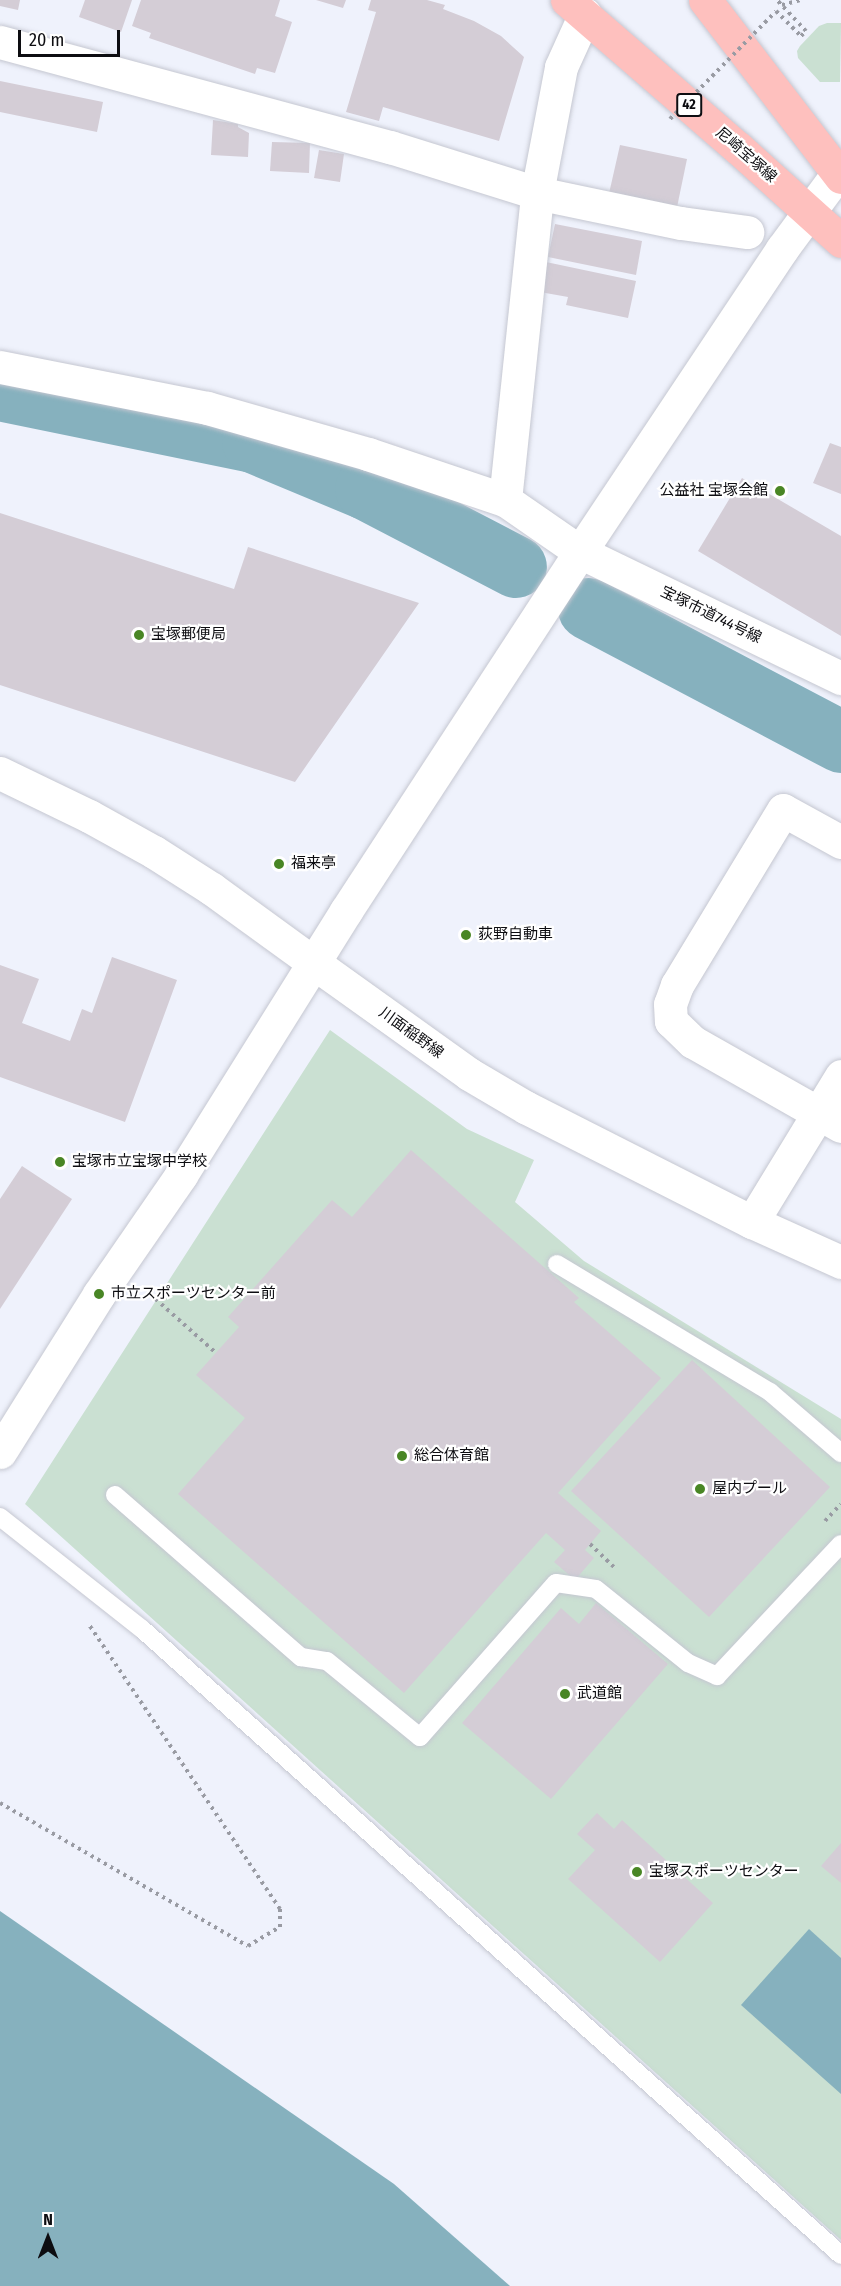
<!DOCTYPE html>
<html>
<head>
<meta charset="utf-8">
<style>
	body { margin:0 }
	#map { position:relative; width:841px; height:2286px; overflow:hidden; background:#eff2fc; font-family:"Fira Sans Condensed","Noto Sans JP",sans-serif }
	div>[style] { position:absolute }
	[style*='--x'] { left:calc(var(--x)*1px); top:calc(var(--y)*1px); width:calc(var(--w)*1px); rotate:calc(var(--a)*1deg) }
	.green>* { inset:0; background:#cae0d2 }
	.water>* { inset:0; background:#86b1be }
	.river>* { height:62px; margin:-31px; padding:0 31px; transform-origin:31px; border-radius:31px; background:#86b1be }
	.building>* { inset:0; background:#d4cdd6 }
	.path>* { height:4px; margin-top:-2px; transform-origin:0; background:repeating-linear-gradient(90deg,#999ba3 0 3px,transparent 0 7.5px) }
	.roads { filter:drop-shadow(0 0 2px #c5c7d1) drop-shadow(0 0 2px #c5c7d1) }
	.service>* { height:18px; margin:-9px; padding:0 9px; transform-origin:9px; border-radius:9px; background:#fff }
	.minor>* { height:33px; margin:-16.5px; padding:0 16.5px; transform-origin:16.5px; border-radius:16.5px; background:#fff }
	.tertiary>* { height:33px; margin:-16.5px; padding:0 16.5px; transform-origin:16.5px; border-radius:16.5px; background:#fff }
	.primary>* { height:33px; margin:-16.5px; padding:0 16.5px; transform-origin:16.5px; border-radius:16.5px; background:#fec0be }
	.path-bridge>* { height:4px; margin-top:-2px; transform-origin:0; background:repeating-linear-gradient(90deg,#999ba3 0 3px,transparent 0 7.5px) }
	.dots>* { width:16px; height:16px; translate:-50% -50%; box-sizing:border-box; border:3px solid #fff; border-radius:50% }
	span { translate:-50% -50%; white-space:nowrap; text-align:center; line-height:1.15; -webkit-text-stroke:4.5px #fff; paint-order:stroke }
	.shield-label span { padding:2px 4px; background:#fff; border:2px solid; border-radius:4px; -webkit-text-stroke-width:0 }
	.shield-label { font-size:14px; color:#0d0d11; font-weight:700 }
	.street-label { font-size:15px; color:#0d0d11 }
	.poi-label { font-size:15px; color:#0d0d11 }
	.right { translate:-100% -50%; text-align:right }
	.left { translate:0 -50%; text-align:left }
	.north { position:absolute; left:18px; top:2208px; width:60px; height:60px; -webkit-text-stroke:4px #fff; paint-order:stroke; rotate:0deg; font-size:16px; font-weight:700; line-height:24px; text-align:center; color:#0d0d11 }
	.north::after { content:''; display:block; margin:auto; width:21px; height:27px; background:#0d0d11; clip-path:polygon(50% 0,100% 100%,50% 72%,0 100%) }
	.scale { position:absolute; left:18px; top:30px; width:102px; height:27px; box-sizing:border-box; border:3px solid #0d0d11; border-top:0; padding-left:8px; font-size:18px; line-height:21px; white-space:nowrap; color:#0d0d11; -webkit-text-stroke:4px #fff; paint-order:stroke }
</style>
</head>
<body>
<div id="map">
	<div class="green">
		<i style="clip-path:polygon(827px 23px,841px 23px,840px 82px,820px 82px,798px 58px,797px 51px,800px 46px,819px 26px)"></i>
		<i style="clip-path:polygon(330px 1030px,467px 1129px,534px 1160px,515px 1202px,584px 1261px,841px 1419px,841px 2240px,25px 1504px)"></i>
	</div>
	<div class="water">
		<i style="clip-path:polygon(0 1911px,394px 2184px,510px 2286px,0 2286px)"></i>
		<i style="clip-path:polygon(809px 1929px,841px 1958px,841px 2094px,741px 2005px)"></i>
	</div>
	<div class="river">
		<i style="--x:0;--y:390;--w:258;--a:11.6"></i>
		<i style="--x:253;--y:442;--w:122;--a:22.6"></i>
		<i style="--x:366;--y:489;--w:169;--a:27.5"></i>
		<i style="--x:589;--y:609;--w:285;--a:27.8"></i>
	</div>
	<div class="building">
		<i style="clip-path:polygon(0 0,20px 0,18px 10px,0 6px)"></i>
		<i style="clip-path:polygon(85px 0,132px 0,121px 32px,79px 17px)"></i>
		<i style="clip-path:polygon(141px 0,280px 0,275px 16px,292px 22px,275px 73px,257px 68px,255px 74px,149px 38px,151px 33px,132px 26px)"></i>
		<i style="clip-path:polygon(316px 0,346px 0,343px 8px)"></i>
		<i style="clip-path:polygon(371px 0,427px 0,445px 5px,443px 9px,474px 21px,501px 36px,524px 57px,499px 141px,383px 107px,379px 121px,346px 112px,376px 12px,368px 10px)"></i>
		<i style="clip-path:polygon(0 81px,103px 102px,97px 132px,0 112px)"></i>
		<i style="clip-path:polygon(213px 120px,238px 124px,238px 127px,249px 133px,248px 157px,211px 155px)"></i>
		<i style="clip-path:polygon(272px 142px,310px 143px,309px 173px,270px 171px)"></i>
		<i style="clip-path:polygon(620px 145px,687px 159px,676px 212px,608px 198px)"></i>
		<i style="clip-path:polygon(319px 150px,344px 154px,340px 182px,314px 178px)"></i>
		<i style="clip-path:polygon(555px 224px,642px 241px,636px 275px,548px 257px)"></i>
		<i style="clip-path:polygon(546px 262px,636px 281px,628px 318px,566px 305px,568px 297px,540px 292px)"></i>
		<i style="clip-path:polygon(830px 443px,841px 447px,841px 494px,813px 483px)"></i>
		<i style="clip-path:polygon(742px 478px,841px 536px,841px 636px,698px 551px)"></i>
		<i style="clip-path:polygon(0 513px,234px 589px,248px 547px,419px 603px,295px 782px,0 685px)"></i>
		<i style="clip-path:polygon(112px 957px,177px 980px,125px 1122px,0 1077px,0 965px,39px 979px,22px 1023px,70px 1041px,82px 1009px,92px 1013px)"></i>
		<i style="clip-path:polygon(411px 1150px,579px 1298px,574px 1302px,661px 1378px,558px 1493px,601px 1531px,585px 1550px,594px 1558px,575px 1580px,554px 1562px,565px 1550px,546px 1533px,404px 1693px,178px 1494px,245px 1418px,196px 1375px,239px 1327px,228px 1317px,332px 1200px,352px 1217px)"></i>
		<i style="clip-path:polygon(22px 1166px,72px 1199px,0 1309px,0 1199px)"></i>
		<i style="clip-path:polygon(692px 1360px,830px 1487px,709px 1617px,571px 1491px)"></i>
		<i style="clip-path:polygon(596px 1603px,668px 1664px,551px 1799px,462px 1723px,561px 1608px,579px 1624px)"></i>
		<i style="clip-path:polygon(597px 1813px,614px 1829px,622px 1820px,713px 1903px,660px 1962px,568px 1879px,595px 1850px,577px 1834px)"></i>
		<i style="clip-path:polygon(841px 1843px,841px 1883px,821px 1866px)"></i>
	</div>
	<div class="path">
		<i style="--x:782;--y:5;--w:20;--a:-15"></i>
		<i style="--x:776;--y:11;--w:35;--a:45"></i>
		<i style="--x:801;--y:36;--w:7;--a:-45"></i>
		<i style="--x:806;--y:31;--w:42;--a:-133.1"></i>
		<i style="--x:150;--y:1294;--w:89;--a:41.8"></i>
		<i style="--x:825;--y:1521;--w:23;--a:-47"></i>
		<i style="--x:590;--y:1544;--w:33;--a:44"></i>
		<i style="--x:0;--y:1803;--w:286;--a:30"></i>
		<i style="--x:248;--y:1946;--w:37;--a:-31"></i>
		<i style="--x:280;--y:1927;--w:18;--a:-90"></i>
		<i style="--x:280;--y:1909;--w:344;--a:-123.9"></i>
	</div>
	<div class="roads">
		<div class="service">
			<i style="--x:557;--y:1264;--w:249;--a:31"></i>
			<i style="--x:770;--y:1392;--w:94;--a:40.7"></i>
			<i style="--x:115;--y:1495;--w:247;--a:41.1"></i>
			<i style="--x:301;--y:1657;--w:26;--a:9"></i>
			<i style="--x:327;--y:1661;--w:120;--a:39.3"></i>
			<i style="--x:420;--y:1737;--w:205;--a:-48.6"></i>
			<i style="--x:556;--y:1583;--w:40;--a:8.5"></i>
			<i style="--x:596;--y:1589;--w:118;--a:38.8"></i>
			<i style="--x:688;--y:1663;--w:32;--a:24"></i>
			<i style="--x:717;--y:1676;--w:181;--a:-46.8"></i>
			<i style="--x:0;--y:1517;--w:181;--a:38.3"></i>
			<i style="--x:142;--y:1629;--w:938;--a:41.85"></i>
		</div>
		<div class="minor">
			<i style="--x:0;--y:42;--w:404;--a:15.1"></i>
			<i style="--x:390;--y:147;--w:154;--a:17.4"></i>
			<i style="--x:537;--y:193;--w:147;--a:11.8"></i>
			<i style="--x:681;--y:223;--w:67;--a:7.8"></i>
			<i style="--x:0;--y:367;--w:211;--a:11.2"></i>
			<i style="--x:207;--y:408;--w:167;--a:15.9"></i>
			<i style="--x:368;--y:454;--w:145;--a:18.6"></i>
			<i style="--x:505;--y:500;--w:91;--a:34.7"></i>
			<i style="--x:580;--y:552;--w:290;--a:25.8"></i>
			<i style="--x:505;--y:500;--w:309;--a:-84"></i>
			<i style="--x:537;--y:193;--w:128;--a:-79.2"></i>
			<i style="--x:561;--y:67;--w:58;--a:-65.6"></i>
			<i style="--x:0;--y:773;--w:99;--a:25.8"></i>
			<i style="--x:89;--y:816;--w:74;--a:29"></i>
			<i style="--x:154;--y:852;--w:69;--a:32.5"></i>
			<i style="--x:212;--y:889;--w:126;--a:36"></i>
			<i style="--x:841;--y:842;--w:66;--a:-151.1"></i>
			<i style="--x:783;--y:810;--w:205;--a:121.2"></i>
			<i style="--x:677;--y:985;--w:20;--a:110"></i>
			<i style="--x:670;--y:1004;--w:17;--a:87"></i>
			<i style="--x:671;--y:1021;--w:30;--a:44"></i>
			<i style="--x:693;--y:1042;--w:170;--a:29.6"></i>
			<i style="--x:752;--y:1222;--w:171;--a:-58.6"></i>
		</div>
		<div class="tertiary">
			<i style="--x:314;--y:963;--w:191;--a:35.6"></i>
			<i style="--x:469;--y:1074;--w:67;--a:30.4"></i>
			<i style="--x:527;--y:1108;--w:252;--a:26.9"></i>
			<i style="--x:752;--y:1222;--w:98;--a:24.2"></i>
			<i style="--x:0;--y:1452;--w:186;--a:-57.9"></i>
			<i style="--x:99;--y:1294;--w:145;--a:-55.4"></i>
			<i style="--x:181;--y:1175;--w:311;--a:-58"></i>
			<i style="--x:346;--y:911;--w:429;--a:-56.9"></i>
			<i style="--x:580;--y:552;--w:364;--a:-56.3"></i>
			<i style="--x:782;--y:249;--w:99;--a:-53.6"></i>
		</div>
		<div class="primary">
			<i style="--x:567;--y:0;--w:225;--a:40.9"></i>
			<i style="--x:737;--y:147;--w:140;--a:42.1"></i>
			<i style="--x:705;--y:0;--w:223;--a:52.5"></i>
		</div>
	</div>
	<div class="path-bridge">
		<i style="--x:670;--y:119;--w:151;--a:-45.5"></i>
	</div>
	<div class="dots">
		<i style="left:780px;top:491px;background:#498625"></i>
		<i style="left:139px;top:635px;background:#498625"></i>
		<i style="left:279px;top:864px;background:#498625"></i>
		<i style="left:466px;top:935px;background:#498625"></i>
		<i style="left:60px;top:1162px;background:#498625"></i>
		<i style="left:99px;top:1294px;background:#498625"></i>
		<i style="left:402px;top:1456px;background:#498625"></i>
		<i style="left:700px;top:1489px;background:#498625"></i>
		<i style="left:565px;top:1694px;background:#498625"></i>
		<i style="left:637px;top:1872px;background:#498625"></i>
	</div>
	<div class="shield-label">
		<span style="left:689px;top:105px">42</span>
	</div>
	<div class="street-label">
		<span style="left:746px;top:155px;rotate:41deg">尼崎宝塚線</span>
		<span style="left:711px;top:615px;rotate:26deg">宝塚市道744号線</span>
		<span style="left:411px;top:1033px;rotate:36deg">川面稲野線</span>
	</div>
	<div class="poi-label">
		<span class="right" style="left:768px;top:491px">公益社 宝塚会館</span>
		<span class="left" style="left:151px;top:635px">宝塚郵便局</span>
		<span class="left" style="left:291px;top:864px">福来亭</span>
		<span class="left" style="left:478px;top:935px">荻野自動車</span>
		<span class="left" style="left:72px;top:1162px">宝塚市立宝塚中学校</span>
		<span class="left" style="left:111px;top:1294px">市立スポーツセンター前</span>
		<span class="left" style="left:414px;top:1456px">総合体育館</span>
		<span class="left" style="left:712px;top:1489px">屋内プール</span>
		<span class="left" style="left:577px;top:1694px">武道館</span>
		<span class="left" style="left:649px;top:1872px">宝塚スポーツセンター</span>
	</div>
	<div class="north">N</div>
	<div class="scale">20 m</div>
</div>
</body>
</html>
